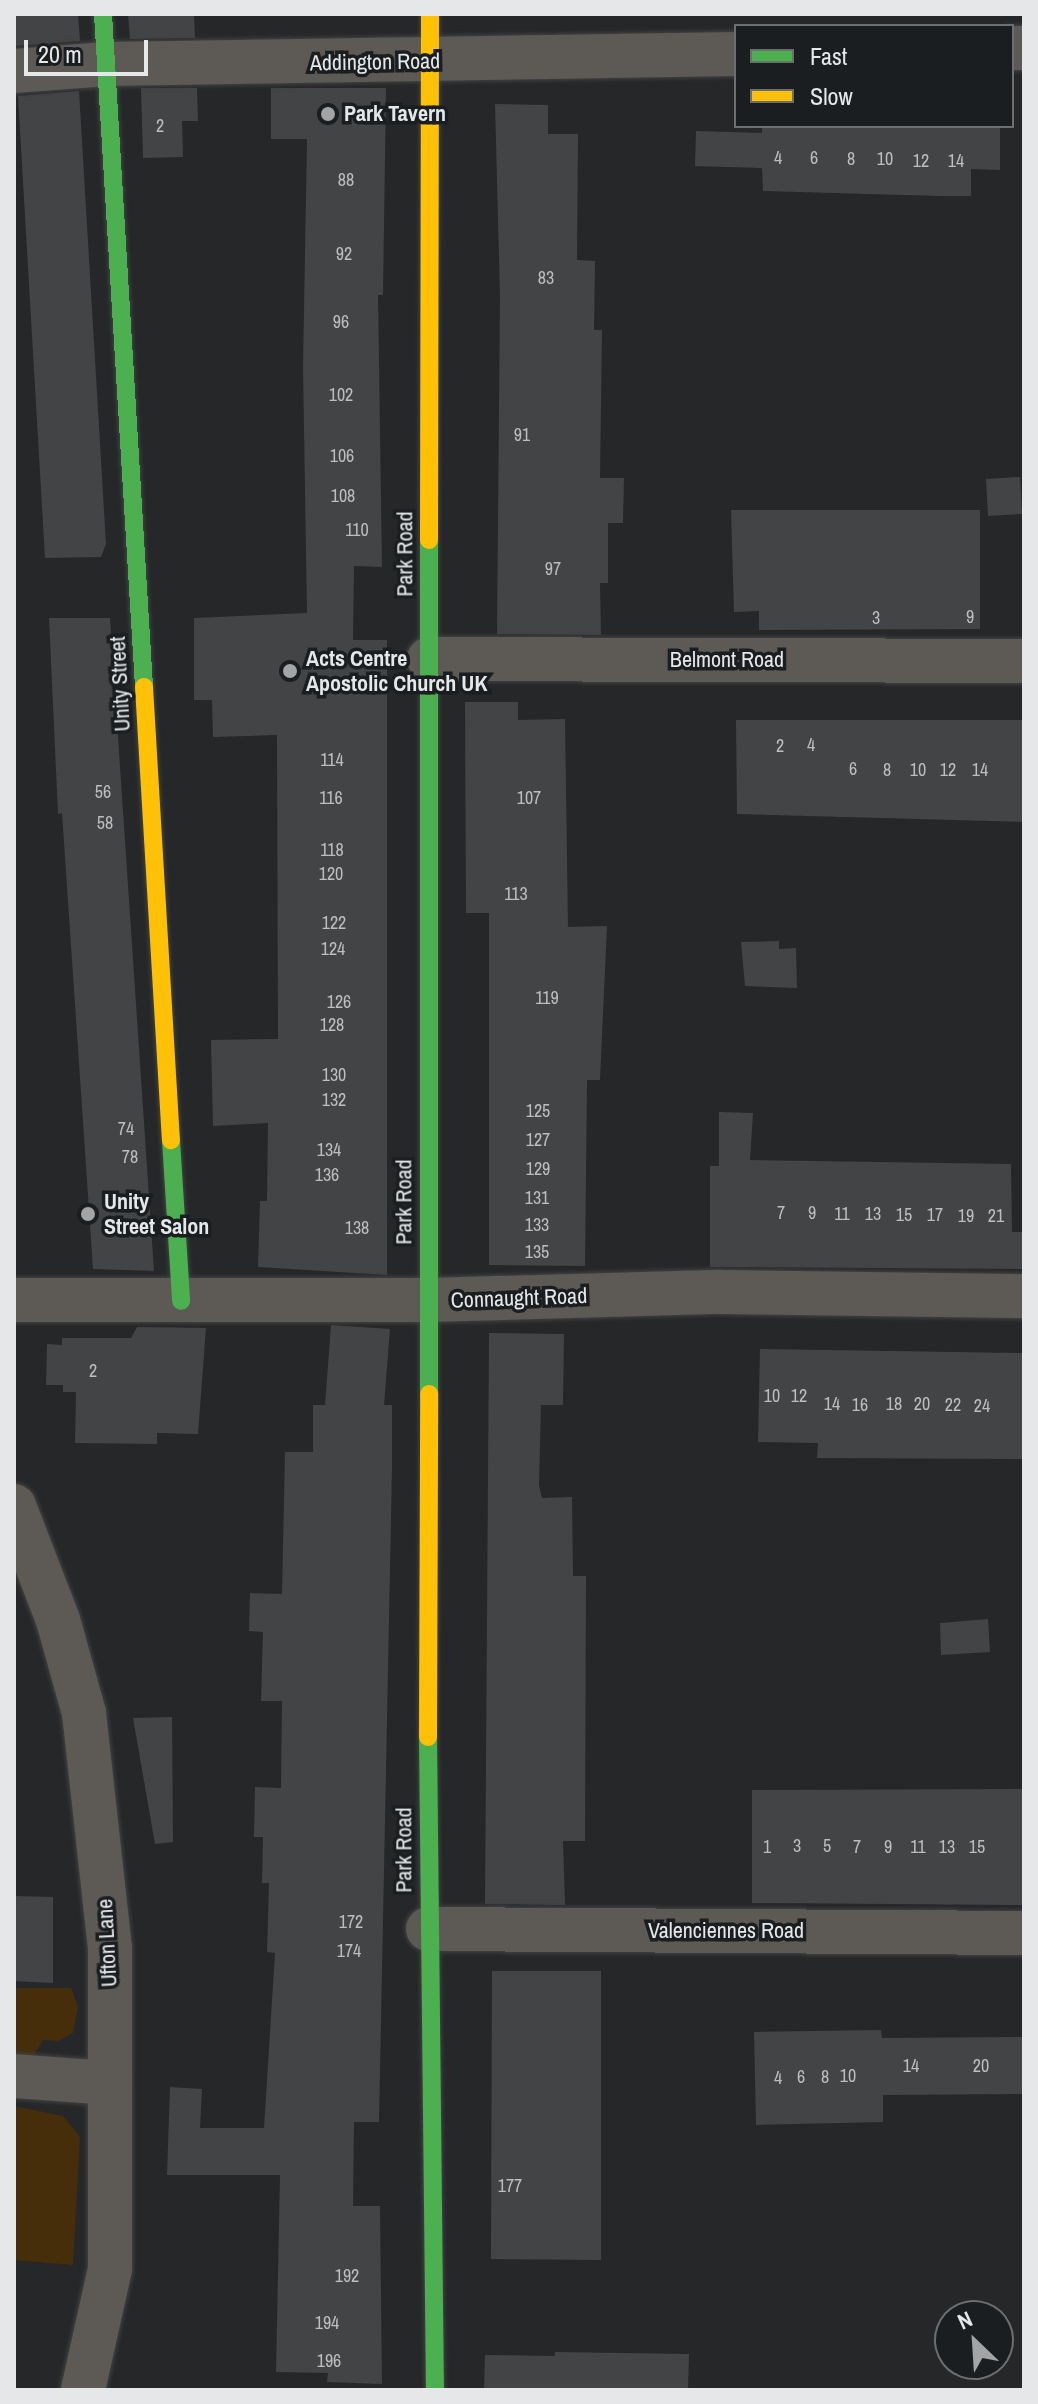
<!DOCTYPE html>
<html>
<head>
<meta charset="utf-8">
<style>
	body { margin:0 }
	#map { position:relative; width:1038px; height:2404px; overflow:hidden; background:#252729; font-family:"Archivo Narrow",sans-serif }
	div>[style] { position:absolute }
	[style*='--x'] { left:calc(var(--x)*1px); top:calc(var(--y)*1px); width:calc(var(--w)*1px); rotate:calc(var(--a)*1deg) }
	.green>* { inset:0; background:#462e0b }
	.building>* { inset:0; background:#434446 }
	.roads { filter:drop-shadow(0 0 2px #414243) drop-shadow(0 0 2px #414243) }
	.street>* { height:44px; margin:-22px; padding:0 22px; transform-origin:22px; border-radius:22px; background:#5d5954 }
	.fast>* { height:18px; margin:-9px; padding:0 9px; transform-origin:9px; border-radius:9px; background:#4caf50 }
	.slow>* { height:18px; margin:-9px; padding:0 9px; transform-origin:9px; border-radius:9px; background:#ffc107 }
	.dots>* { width:22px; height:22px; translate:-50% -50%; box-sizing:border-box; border:4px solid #1b1e20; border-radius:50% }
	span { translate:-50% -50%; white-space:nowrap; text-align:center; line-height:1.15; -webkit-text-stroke:7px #1b1e20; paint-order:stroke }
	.number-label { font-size:18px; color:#bcbec0 }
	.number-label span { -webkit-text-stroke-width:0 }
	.street-label { font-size:22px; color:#e5e7e9 }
	.poi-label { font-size:22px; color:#e5e7e9; font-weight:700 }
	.left { translate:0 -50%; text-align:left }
	.frame { position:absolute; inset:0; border:16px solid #e5e7e9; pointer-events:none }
	.legend { position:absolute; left:734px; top:24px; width:280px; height:104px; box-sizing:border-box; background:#1b1e20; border:2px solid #6c6e70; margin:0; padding:10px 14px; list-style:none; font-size:24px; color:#e5e7e9 }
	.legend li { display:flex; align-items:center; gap:16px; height:40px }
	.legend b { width:40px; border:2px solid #6c6e70 }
	.north { position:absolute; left:934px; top:2300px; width:80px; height:80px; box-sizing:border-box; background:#1b1e20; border:2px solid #6c6e70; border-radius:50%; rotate:335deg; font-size:22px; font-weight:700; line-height:32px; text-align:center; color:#e5e7e9 }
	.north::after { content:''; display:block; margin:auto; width:28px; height:36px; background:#a2a4a6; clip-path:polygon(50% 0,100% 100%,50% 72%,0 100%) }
	.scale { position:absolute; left:24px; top:40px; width:124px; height:36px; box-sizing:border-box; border:4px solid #e5e7e9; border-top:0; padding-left:10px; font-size:24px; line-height:28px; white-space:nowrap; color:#e5e7e9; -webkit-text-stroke:6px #1b1e20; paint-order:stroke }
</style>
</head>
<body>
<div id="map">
	<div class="green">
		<i style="clip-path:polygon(14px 1988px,71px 1988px,78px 2007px,73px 2033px,58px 2041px,43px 2040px,29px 2064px,14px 2062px)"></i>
		<i style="clip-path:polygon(14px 2106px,63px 2116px,80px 2137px,73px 2265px,14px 2260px)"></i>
	</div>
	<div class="building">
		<i style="clip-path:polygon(14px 14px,78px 14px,80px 41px,15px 46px)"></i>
		<i style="clip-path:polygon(128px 14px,194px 14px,195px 38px,130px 39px)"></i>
		<i style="clip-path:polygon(141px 88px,197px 88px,198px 121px,182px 121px,183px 157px,143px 158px)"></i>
		<i style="clip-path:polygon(271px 88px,386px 88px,383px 295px,378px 295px,382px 567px,354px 566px,353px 640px,387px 640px,387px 1275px,258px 1267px,260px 1201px,267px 1201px,268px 1123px,213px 1126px,211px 1040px,278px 1039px,277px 735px,213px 737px,212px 700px,194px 700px,194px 618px,307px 613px,303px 367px,307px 139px,271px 139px)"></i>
		<i style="clip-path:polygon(79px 91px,106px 544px,101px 557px,45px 558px,18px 96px)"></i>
		<i style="clip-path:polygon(495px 104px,548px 105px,548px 134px,578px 134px,577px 260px,595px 261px,594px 330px,602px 330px,600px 478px,624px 478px,623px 523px,608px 523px,608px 583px,600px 583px,601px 635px,497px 634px,500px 295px)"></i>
		<i style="clip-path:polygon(762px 126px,1000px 126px,1000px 170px,971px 169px,971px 196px,940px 196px,763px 191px,762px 168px,695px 166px,696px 131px,762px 133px)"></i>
		<i style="clip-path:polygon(1020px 477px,1022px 514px,988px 516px,986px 479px)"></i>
		<i style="clip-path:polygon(731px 510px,980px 510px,980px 629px,759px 630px,759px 611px,734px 612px)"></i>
		<i style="clip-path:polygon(49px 618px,110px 618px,154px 1271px,93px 1269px,62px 813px,58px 814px)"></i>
		<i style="clip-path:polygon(465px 702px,518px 702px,518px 720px,565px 719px,568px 927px,607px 926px,600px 1080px,587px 1080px,585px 1266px,489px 1265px,489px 913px,466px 913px)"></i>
		<i style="clip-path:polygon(736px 720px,1024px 720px,1024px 822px,737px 814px)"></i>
		<i style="clip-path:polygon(779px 941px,779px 949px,796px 948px,797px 988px,745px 986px,741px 942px)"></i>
		<i style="clip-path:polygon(719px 1112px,753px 1113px,750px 1160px,1011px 1164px,1012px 1232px,1024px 1232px,1024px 1269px,710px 1267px,710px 1166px,719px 1166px)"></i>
		<i style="clip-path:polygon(331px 1325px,390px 1329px,384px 1405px,392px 1405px,392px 1468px,379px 2122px,354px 2122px,353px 2206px,380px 2206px,382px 2384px,327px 2382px,328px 2373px,276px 2372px,280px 2175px,167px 2175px,170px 2087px,202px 2089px,200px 2128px,264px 2128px,275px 1953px,267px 1952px,269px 1883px,262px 1883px,263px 1837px,254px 1837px,255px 1787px,281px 1788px,282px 1701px,261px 1701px,263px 1632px,249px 1631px,250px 1593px,282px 1594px,285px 1452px,313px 1452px,313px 1405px,325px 1405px)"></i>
		<i style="clip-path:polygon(137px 1327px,206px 1328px,198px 1434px,157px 1433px,157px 1444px,75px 1443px,76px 1392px,63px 1392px,63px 1385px,46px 1385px,47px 1344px,62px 1345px,62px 1338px,131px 1338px)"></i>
		<i style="clip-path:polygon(489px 1333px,564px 1334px,563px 1405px,541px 1405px,539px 1485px,542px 1498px,572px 1497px,573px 1576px,586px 1576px,585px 1841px,563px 1841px,565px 1905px,485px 1904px)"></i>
		<i style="clip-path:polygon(760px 1349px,1024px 1353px,1024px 1459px,817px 1458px,818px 1443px,758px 1442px)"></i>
		<i style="clip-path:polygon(988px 1619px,990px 1652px,941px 1655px,940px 1623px)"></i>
		<i style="clip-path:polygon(172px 1717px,173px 1842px,155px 1844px,133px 1718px)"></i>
		<i style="clip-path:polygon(1024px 1789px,1024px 1905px,752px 1903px,752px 1790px)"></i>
		<i style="clip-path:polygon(14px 1896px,53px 1897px,53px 1983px,14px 1981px)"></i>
		<i style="clip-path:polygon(492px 1971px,601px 1971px,601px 2260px,491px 2259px)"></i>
		<i style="clip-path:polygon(881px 2030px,882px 2038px,1024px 2037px,1024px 2094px,883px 2095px,883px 2122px,756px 2125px,754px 2032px)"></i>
		<i style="clip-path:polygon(555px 2352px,689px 2354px,688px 2390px,484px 2390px,485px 2355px,555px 2356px)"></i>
	</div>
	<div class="roads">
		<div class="street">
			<i style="--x:1012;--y:48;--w:12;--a:0"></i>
			<i style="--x:14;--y:71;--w:93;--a:-4.3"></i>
			<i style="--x:107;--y:64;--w:629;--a:-0.91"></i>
			<i style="--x:429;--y:659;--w:595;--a:0.19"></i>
			<i style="--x:14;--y:1300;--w:414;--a:0"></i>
			<i style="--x:428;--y:1300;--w:293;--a:-1.6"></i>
			<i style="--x:721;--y:1292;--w:303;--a:0.8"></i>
			<i style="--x:14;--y:1506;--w:122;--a:68.9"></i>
			<i style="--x:58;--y:1620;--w:97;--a:74.4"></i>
			<i style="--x:84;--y:1713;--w:235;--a:83.7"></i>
			<i style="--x:110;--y:1947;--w:322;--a:90"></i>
			<i style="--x:110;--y:2269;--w:124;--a:102.6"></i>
			<i style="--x:428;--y:1929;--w:596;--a:0.38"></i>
			<i style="--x:14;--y:2076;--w:95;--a:4.2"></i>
		</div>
		<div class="fast">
			<i style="--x:103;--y:14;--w:674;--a:86.51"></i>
			<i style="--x:171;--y:1140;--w:161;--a:86.4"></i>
			<i style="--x:429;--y:1394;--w:854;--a:-90"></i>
			<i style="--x:428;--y:1737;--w:653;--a:89.39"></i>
		</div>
		<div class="slow">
			<i style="--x:429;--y:540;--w:526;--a:-89.89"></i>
			<i style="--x:144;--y:687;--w:454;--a:86.6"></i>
			<i style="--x:428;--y:1737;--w:343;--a:-89.8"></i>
		</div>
	</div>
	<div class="dots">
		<i style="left:328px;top:114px;background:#a2a4a6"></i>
		<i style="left:290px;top:671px;background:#a2a4a6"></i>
		<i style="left:88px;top:1214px;background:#a2a4a6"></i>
	</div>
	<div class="number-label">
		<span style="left:160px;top:126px">2</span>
		<span style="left:778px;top:158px">4</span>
		<span style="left:814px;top:158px">6</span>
		<span style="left:851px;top:159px">8</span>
		<span style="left:885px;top:159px">10</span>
		<span style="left:921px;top:161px">12</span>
		<span style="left:956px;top:161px">14</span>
		<span style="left:346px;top:180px">88</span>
		<span style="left:344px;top:254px">92</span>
		<span style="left:546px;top:278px">83</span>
		<span style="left:341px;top:322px">96</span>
		<span style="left:341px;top:395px">102</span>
		<span style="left:522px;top:435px">91</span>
		<span style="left:342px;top:456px">106</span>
		<span style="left:343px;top:496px">108</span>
		<span style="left:357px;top:530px">110</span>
		<span style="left:553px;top:569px">97</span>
		<span style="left:970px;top:617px">9</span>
		<span style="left:876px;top:618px">3</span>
		<span style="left:811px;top:745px">4</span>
		<span style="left:780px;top:746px">2</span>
		<span style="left:332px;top:760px">114</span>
		<span style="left:853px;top:769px">6</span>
		<span style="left:887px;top:770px">8</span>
		<span style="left:918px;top:770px">10</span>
		<span style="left:948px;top:770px">12</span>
		<span style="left:980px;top:770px">14</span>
		<span style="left:103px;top:792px">56</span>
		<span style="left:331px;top:798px">116</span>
		<span style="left:529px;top:798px">107</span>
		<span style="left:105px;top:823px">58</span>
		<span style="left:332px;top:850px">118</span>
		<span style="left:331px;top:874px">120</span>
		<span style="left:516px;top:894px">113</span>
		<span style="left:334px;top:923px">122</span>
		<span style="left:333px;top:949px">124</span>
		<span style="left:547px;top:998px">119</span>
		<span style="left:339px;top:1002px">126</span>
		<span style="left:332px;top:1025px">128</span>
		<span style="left:334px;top:1075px">130</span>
		<span style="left:334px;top:1100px">132</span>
		<span style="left:538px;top:1111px">125</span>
		<span style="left:126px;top:1129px">74</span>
		<span style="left:538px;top:1140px">127</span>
		<span style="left:329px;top:1150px">134</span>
		<span style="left:130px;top:1157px">78</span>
		<span style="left:538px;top:1169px">129</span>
		<span style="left:327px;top:1175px">136</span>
		<span style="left:537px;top:1198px">131</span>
		<span style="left:781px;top:1213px">7</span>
		<span style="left:812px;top:1213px">9</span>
		<span style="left:842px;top:1214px">11</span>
		<span style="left:873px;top:1214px">13</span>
		<span style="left:904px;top:1215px">15</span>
		<span style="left:935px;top:1215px">17</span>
		<span style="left:966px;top:1216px">19</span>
		<span style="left:996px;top:1216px">21</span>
		<span style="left:537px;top:1225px">133</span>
		<span style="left:357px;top:1228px">138</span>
		<span style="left:537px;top:1252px">135</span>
		<span style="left:93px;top:1371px">2</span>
		<span style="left:772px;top:1396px">10</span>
		<span style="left:799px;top:1396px">12</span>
		<span style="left:832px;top:1404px">14</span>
		<span style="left:894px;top:1404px">18</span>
		<span style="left:922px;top:1404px">20</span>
		<span style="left:860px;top:1405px">16</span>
		<span style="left:953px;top:1405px">22</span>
		<span style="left:982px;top:1406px">24</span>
		<span style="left:797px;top:1846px">3</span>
		<span style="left:827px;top:1846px">5</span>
		<span style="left:767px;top:1847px">1</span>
		<span style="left:857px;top:1847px">7</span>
		<span style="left:888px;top:1847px">9</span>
		<span style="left:918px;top:1847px">11</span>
		<span style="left:947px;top:1847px">13</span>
		<span style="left:977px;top:1847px">15</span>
		<span style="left:351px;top:1922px">172</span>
		<span style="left:349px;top:1951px">174</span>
		<span style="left:911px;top:2066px">14</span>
		<span style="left:981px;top:2066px">20</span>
		<span style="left:848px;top:2076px">10</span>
		<span style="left:801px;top:2077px">6</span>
		<span style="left:825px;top:2077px">8</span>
		<span style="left:778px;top:2078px">4</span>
		<span style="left:510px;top:2186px">177</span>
		<span style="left:347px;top:2276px">192</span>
		<span style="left:327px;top:2323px">194</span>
		<span style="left:329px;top:2361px">196</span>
	</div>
	<div class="street-label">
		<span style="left:375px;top:62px;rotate:-1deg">Addington Road</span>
		<span style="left:405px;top:554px;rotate:-90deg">Park Road</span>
		<span style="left:727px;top:660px">Belmont Road</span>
		<span style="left:120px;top:684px;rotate:-93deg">Unity Street</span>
		<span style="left:404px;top:1202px;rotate:-90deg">Park Road</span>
		<span style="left:519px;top:1298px;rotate:-2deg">Connaught Road</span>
		<span style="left:404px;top:1850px;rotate:-90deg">Park Road</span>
		<span style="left:726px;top:1931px">Valenciennes Road</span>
		<span style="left:107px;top:1943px;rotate:-93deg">Ufton Lane</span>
	</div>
	<div class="poi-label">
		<span class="left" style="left:344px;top:114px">Park Tavern</span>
		<span class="left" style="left:306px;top:671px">Acts Centre<br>Apostolic Church UK</span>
		<span class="left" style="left:104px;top:1214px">Unity<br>Street Salon</span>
	</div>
	<div class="frame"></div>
	<ul class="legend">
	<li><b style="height:10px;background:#4caf50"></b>Fast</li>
	<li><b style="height:10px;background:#ffc107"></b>Slow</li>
	</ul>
	<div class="north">N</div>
	<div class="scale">20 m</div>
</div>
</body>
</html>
